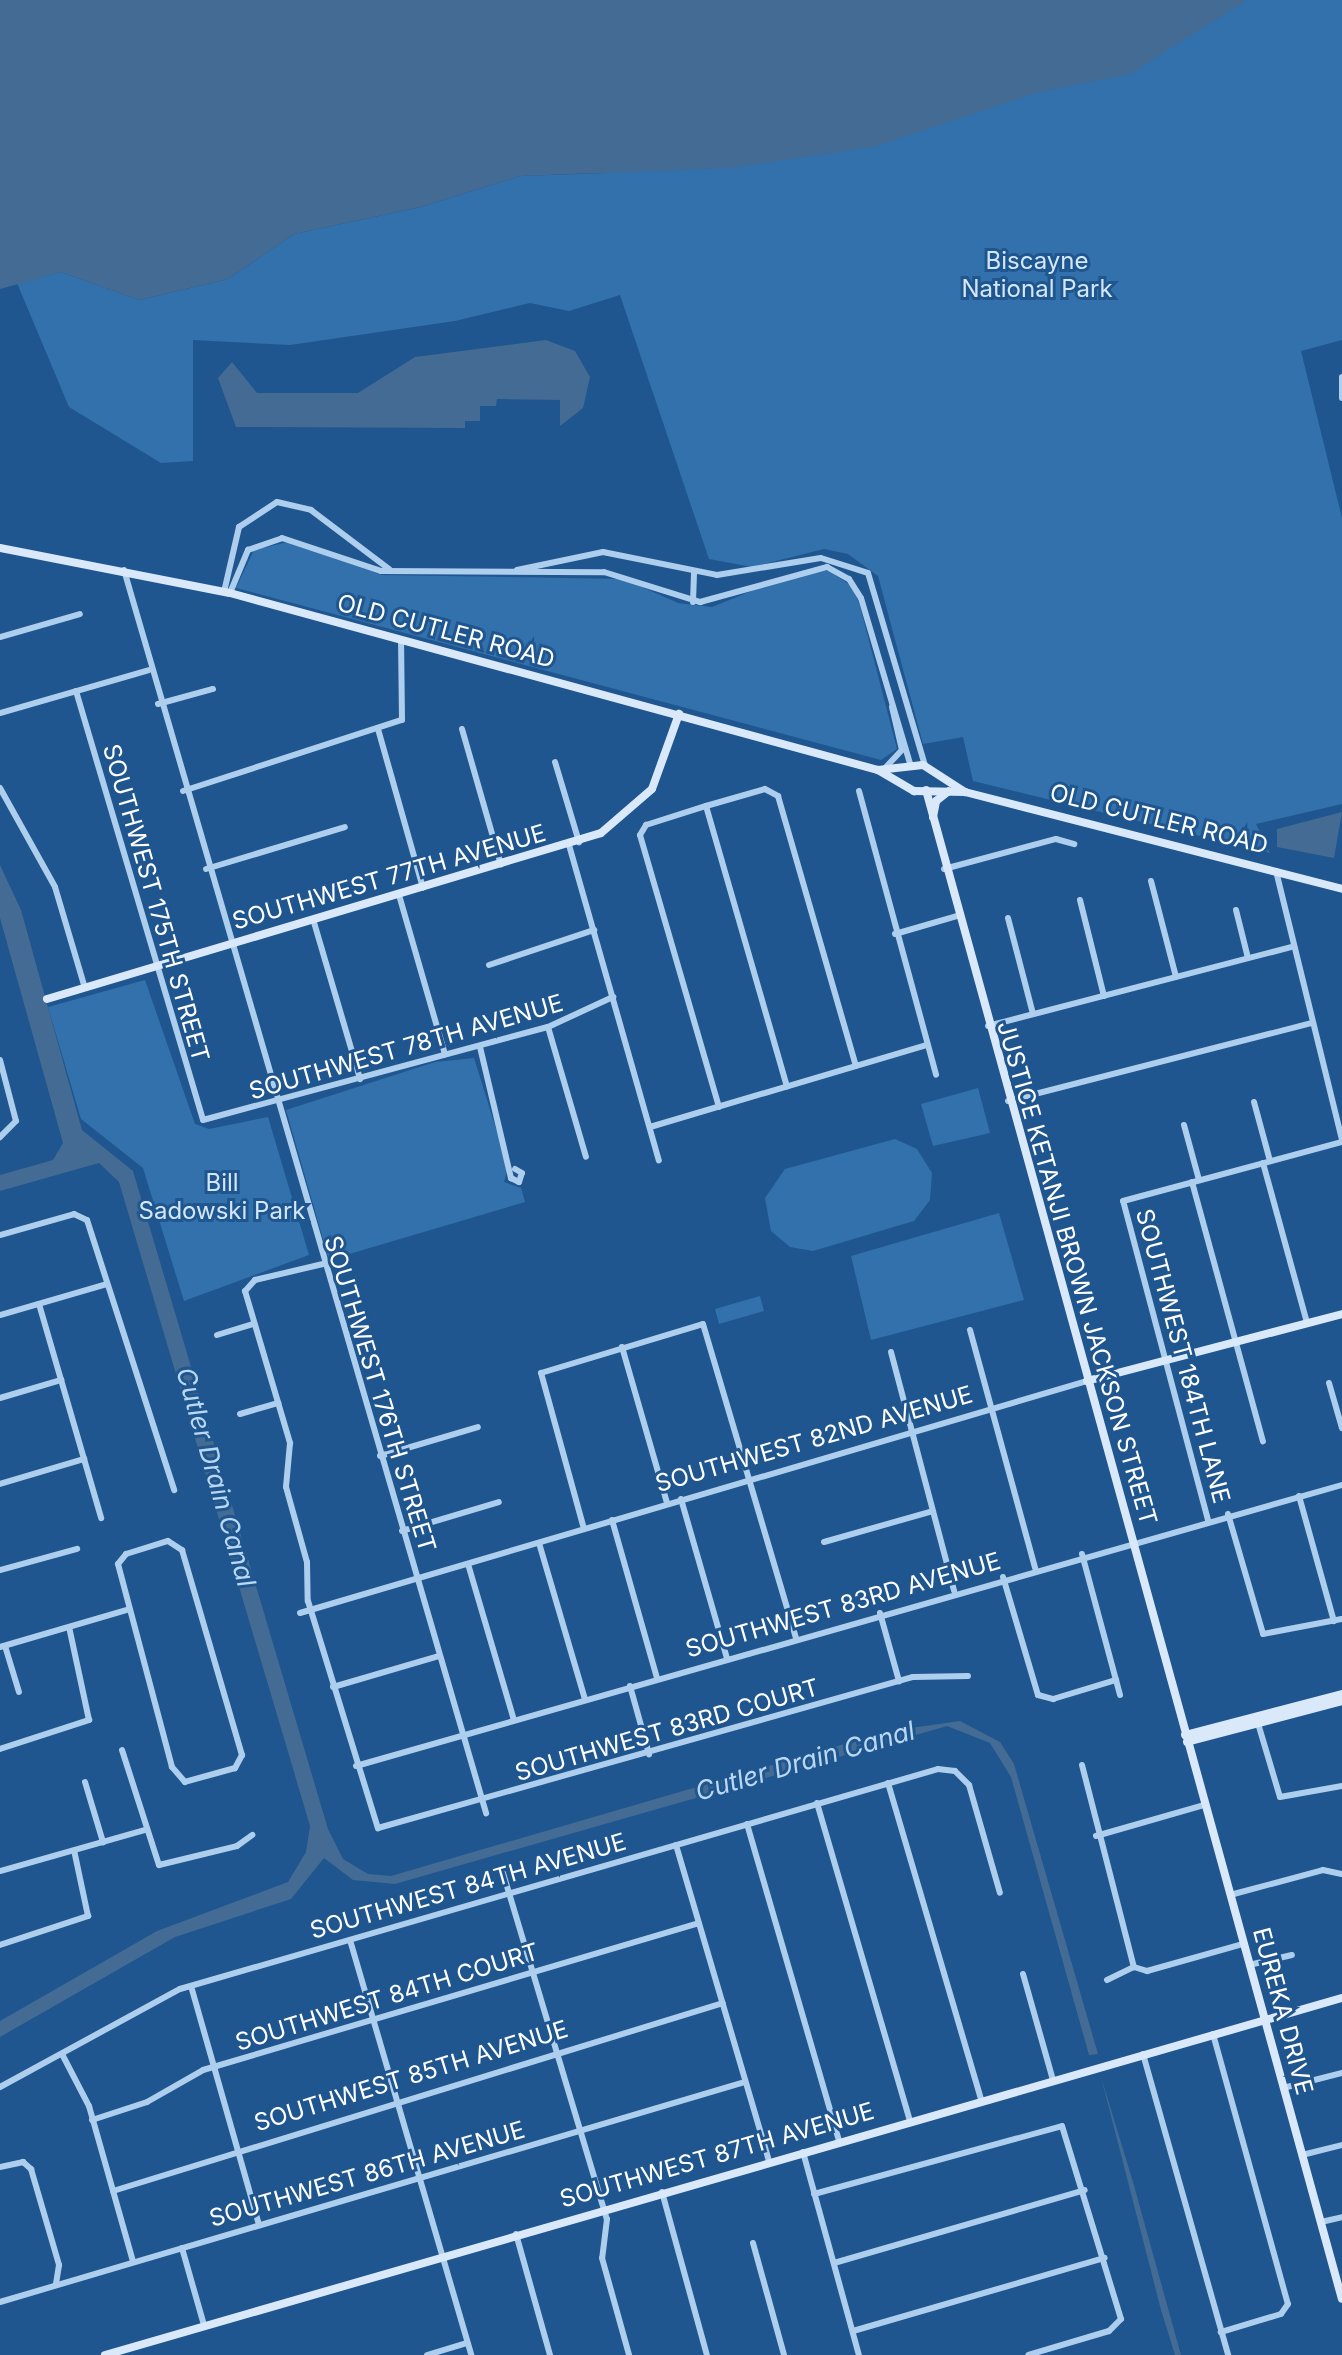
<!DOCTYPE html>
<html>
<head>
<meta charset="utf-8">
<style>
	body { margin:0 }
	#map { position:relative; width:1342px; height:2355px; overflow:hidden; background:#1f568f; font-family:Inter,sans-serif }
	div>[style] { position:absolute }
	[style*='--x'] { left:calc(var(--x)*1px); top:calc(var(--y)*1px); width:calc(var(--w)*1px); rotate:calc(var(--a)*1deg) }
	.green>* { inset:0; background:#3271ac }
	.water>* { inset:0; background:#436b93 }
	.street>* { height:6px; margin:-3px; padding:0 3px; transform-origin:3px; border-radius:3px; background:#aeceed }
	.secondary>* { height:8px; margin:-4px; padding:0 4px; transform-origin:4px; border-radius:4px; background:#dae9f9 }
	span { translate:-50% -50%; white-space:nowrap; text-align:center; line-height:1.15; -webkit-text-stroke:6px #1f568f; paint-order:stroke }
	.park-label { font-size:24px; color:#d3e7f9 }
	.street-label { font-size:24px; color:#fff }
	.water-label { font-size:26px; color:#bad8f4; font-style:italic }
</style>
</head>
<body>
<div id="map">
	<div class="green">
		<i style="clip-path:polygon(0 0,1342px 0,1342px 340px,1301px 351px,1342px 518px,1342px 804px,1256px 824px,1270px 853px,973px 781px,963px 737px,923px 744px,878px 576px,848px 554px,824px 549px,752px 567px,709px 559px,620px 295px,569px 311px,530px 303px,455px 321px,290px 345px,193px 340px,193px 461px,161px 463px,69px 407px,17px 283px,61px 272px,139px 300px,228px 279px,294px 234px,421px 207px,520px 176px,604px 173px)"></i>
		<i style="clip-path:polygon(288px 542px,382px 575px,624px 579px,678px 603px,712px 607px,804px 570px,829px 571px,852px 586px,860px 606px,897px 749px,881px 760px,236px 588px,254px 550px)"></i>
		<i style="clip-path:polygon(145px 980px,195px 1124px,209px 1129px,268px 1117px,309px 1255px,184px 1301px,143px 1168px,81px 1119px,48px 1007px)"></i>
		<i style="clip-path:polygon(474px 1058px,508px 1167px,504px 1182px,521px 1188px,525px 1202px,329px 1260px,286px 1110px,435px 1062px)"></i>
		<i style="clip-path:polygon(978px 1088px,990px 1133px,933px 1146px,921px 1104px)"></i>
		<i style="clip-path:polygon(895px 1139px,917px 1149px,932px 1173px,930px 1200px,914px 1221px,813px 1251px,790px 1247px,771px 1231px,765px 1198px,785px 1169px)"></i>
		<i style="clip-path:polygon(999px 1213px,1024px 1300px,871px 1340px,851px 1256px)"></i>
		<i style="clip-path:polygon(760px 1296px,764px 1311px,719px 1324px,715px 1309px)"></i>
	</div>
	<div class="water">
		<i style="clip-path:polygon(0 0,1247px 0,1130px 74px,1040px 92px,873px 147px,730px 168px,520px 176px,421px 207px,294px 234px,228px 279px,139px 300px,61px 272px,0 289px)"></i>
		<i style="clip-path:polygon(546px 340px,575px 351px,590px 377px,583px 408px,560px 426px,560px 400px,497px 399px,496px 406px,480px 406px,480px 421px,465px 421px,465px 428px,236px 427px,218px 378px,232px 362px,257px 393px,358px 393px,415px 357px)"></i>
		<i style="clip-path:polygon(1342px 812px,1334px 858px,1277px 847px,1277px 829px)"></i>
		<i style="clip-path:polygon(0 865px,21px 910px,82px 1130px,133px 1171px,328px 1829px,343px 1859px,368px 1874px,391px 1876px,889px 1731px,960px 1721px,1000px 1742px,1014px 1764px,1098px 2054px,1089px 2055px,1011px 1777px,990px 1743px,947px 1726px,395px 1884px,353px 1880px,324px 1858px,291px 1899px,175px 1937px,0 2037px,0 2021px,157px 1931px,288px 1882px,306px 1852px,310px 1826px,119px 1182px,99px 1163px,0 1191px,0 1175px,53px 1160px,63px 1143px,0 918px)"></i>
		<i style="clip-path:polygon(1101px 2077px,1133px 2182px,1181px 2355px,1175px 2355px,1161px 2310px)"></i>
	</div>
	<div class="street">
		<i style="--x:1342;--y:377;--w:21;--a:90"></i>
		<i style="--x:124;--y:570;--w:1295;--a:73.76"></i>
		<i style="--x:517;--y:570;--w:88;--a:-11.8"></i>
		<i style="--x:603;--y:552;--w:116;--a:11.4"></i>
		<i style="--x:717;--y:575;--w:105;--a:-9.3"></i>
		<i style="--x:821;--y:558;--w:49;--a:17.7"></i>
		<i style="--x:868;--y:573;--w:201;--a:73.5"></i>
		<i style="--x:224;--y:592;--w:67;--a:-77"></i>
		<i style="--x:239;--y:527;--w:45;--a:-33.3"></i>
		<i style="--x:277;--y:502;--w:35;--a:13"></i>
		<i style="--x:311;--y:510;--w:98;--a:37.1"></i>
		<i style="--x:230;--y:593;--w:47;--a:-67.3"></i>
		<i style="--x:248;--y:550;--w:36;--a:-19"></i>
		<i style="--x:282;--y:538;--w:104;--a:18.4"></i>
		<i style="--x:381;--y:571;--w:223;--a:0.3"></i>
		<i style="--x:604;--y:572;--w:101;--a:17.4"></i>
		<i style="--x:700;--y:602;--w:132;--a:-15.4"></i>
		<i style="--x:827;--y:567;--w:25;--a:29"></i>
		<i style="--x:849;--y:579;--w:22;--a:58"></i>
		<i style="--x:861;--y:598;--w:176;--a:73.5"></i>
		<i style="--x:693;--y:602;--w:30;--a:-88"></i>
		<i style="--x:0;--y:637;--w:83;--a:-16"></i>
		<i style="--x:76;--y:691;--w:447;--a:73.5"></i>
		<i style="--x:203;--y:1120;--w:357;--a:-15.1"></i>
		<i style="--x:548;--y:1027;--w:72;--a:-24.8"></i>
		<i style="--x:158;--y:704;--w:57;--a:-15.3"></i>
		<i style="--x:0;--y:713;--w:155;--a:-16.1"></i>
		<i style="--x:378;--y:729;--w:165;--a:74.2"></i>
		<i style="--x:462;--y:729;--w:141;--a:74"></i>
		<i style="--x:555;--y:762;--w:84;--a:73.3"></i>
		<i style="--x:886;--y:767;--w:23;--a:-47"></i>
		<i style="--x:902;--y:750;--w:44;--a:-103.1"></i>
		<i style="--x:0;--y:788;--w:113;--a:60.9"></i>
		<i style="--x:55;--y:887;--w:105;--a:73.5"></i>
		<i style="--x:183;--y:791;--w:230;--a:-18"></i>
		<i style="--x:402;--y:720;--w:81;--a:-90.7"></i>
		<i style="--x:859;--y:791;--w:294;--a:74.8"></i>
		<i style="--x:706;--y:806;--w:292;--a:73.9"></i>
		<i style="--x:569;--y:845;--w:328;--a:74.1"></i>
		<i style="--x:206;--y:869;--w:145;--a:-16.8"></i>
		<i style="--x:944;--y:869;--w:116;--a:-15"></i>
		<i style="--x:1056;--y:839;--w:19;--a:16"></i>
		<i style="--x:1276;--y:871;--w:276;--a:76.2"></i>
		<i style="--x:1151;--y:881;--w:99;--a:75.4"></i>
		<i style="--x:399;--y:895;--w:166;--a:73.9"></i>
		<i style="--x:1080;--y:900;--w:99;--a:76"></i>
		<i style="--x:1236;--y:910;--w:49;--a:76"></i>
		<i style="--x:1008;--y:918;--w:99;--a:75.4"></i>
		<i style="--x:313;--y:919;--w:167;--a:73.6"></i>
		<i style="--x:895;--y:934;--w:65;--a:-16.2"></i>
		<i style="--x:489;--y:965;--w:111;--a:-18.4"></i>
		<i style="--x:988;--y:1026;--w:313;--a:-14.6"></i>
		<i style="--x:548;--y:1027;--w:135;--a:73.7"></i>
		<i style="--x:480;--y:1047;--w:135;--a:76.7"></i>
		<i style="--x:511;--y:1178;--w:9;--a:27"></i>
		<i style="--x:519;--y:1182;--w:9;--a:-72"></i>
		<i style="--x:522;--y:1173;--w:8;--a:-150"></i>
		<i style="--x:0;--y:1060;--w:63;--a:75.3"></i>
		<i style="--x:16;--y:1121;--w:23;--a:135"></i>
		<i style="--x:1008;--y:1101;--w:313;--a:-14.4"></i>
		<i style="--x:1254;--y:1102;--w:61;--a:74.8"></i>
		<i style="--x:719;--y:1107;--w:283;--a:-106.2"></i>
		<i style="--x:640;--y:835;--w:12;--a:-59"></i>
		<i style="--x:646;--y:825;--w:63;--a:-17.6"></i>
		<i style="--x:706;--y:806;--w:61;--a:-16.1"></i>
		<i style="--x:765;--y:789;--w:15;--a:28"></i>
		<i style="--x:778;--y:796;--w:281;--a:73.9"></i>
		<i style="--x:1184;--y:1125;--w:57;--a:74.7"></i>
		<i style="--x:650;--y:1127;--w:289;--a:-16.5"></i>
		<i style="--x:1263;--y:1163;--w:166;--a:74.6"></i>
		<i style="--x:1192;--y:1182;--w:269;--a:74.7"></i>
		<i style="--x:0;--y:1235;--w:77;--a:-15.8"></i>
		<i style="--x:74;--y:1214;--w:14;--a:25"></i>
		<i style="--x:87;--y:1220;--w:284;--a:72.1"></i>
		<i style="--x:323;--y:1264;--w:70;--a:166.8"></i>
		<i style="--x:255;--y:1280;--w:15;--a:132"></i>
		<i style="--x:245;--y:1291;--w:159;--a:73.5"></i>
		<i style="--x:290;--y:1443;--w:44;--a:95.2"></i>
		<i style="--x:286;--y:1487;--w:78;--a:74.4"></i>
		<i style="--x:307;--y:1562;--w:39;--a:89"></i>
		<i style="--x:308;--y:1601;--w:238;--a:72.9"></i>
		<i style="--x:378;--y:1828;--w:556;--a:-15.76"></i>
		<i style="--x:913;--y:1677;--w:55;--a:-1"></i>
		<i style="--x:39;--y:1304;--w:223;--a:73.8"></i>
		<i style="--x:0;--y:1315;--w:111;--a:-16.2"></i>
		<i style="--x:970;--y:1330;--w:247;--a:74.7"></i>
		<i style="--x:217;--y:1335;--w:39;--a:-17"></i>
		<i style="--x:622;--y:1347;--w:162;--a:73.9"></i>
		<i style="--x:891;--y:1352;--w:247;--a:75.2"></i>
		<i style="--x:1329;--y:1383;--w:47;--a:73.9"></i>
		<i style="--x:0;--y:1398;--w:64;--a:-16.4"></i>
		<i style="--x:240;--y:1414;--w:40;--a:-16"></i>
		<i style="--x:380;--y:1456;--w:102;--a:-16.5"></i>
		<i style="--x:0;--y:1484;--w:88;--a:-16.6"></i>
		<i style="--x:1299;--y:1496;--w:130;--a:74.4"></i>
		<i style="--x:681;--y:1499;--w:166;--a:73.9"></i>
		<i style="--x:1228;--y:1514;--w:125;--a:73.7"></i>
		<i style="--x:1263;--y:1634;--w:80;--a:-10.8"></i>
		<i style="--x:612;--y:1520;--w:164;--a:74.1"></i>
		<i style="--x:1208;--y:1520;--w:330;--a:-104.9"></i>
		<i style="--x:1123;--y:1201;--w:227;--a:-15.1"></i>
		<i style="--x:584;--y:1529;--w:162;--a:-105.4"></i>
		<i style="--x:541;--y:1373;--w:169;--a:-16.8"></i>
		<i style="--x:703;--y:1324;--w:327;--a:73.5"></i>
		<i style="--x:402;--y:1531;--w:101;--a:-16.6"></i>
		<i style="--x:168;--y:1541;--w:17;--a:33"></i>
		<i style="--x:182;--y:1550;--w:214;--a:73.7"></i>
		<i style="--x:242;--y:1755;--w:15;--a:118"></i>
		<i style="--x:235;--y:1768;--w:52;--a:164.4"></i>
		<i style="--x:185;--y:1782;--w:20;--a:-131"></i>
		<i style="--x:172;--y:1767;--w:210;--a:-104.9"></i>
		<i style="--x:118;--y:1564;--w:13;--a:-51"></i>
		<i style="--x:126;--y:1554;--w:44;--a:-17.2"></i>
		<i style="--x:824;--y:1542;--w:113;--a:-15.9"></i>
		<i style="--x:539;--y:1543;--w:163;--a:73.6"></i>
		<i style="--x:1082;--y:1554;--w:146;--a:74.9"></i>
		<i style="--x:468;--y:1564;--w:163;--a:73.6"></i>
		<i style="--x:0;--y:1570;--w:80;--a:-15.3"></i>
		<i style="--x:1003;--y:1577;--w:123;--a:73.5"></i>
		<i style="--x:1038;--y:1695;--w:16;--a:15"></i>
		<i style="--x:1053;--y:1699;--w:66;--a:-16.8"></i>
		<i style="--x:300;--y:1613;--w:820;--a:-16.43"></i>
		<i style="--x:880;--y:1613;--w:71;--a:74.4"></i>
		<i style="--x:5;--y:1646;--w:48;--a:73.1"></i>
		<i style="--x:0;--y:1647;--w:135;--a:-16.3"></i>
		<i style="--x:630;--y:1686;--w:71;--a:74.4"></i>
		<i style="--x:333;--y:1687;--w:110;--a:-16.3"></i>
		<i style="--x:1257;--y:1720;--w:80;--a:73.4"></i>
		<i style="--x:1280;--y:1797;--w:63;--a:-10.1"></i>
		<i style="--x:0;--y:1749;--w:94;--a:-18"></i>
		<i style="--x:89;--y:1720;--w:95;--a:-102.1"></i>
		<i style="--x:122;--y:1750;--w:121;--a:72.2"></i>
		<i style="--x:159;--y:1865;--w:80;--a:-13.7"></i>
		<i style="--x:237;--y:1846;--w:19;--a:-36"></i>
		<i style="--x:1082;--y:1765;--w:209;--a:75.6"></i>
		<i style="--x:356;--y:1766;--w:1025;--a:-15.91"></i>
		<i style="--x:85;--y:1782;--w:63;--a:73.3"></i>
		<i style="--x:888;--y:1783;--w:330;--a:73.6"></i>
		<i style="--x:817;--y:1803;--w:331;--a:73.7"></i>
		<i style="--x:747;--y:1824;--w:330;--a:73.8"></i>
		<i style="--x:1096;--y:1836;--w:112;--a:-16"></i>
		<i style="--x:676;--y:1845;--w:329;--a:73.6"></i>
		<i style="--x:0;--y:1871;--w:151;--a:-15.8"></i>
		<i style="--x:503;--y:1873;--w:361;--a:73.3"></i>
		<i style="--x:607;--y:2219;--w:39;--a:97"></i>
		<i style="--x:602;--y:2258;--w:101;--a:74.4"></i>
		<i style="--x:1230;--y:1895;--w:96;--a:-15"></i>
		<i style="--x:1323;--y:1870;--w:19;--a:12"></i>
		<i style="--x:350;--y:1940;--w:432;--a:73.7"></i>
		<i style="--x:0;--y:1945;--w:93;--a:-18.2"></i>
		<i style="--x:88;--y:1916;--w:67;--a:-102"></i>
		<i style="--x:1249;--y:1965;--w:44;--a:-13.1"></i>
		<i style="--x:1134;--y:1967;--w:14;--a:17"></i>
		<i style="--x:1147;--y:1971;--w:100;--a:-15.7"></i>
		<i style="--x:1023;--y:1974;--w:110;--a:74.2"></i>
		<i style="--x:1107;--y:1980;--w:30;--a:-26"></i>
		<i style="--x:191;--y:1986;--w:248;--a:74.1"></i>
		<i style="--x:1213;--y:2034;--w:280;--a:74.5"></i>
		<i style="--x:1288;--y:2304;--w:12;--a:125"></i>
		<i style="--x:1281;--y:2314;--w:63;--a:163.3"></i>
		<i style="--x:62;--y:2054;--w:59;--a:62.6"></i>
		<i style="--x:89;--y:2106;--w:162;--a:74.2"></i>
		<i style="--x:1143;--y:2054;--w:313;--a:74.2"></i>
		<i style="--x:0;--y:2087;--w:205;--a:-28.6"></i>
		<i style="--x:180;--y:1989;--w:789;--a:-16.18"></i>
		<i style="--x:938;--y:1769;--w:17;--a:7"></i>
		<i style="--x:955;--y:1771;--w:20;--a:45"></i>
		<i style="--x:969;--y:1785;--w:112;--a:74"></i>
		<i style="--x:1283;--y:2088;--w:61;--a:-14.3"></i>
		<i style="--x:92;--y:2120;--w:58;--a:-18.1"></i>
		<i style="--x:147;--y:2102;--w:64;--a:-29.7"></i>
		<i style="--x:203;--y:2070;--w:517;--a:-16.51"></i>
		<i style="--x:803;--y:2152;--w:211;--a:74.6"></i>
		<i style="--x:1302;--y:2155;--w:41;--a:-14"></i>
		<i style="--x:0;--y:2167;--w:24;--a:-12"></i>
		<i style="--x:23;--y:2162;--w:11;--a:41"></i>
		<i style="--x:31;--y:2169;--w:100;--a:73.7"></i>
		<i style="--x:59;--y:2265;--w:20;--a:99"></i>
		<i style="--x:113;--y:2191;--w:638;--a:-17.13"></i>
		<i style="--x:662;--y:2192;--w:169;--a:74.6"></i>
		<i style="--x:814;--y:2194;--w:257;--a:-15.3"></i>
		<i style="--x:1062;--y:2126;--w:202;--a:73"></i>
		<i style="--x:1121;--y:2319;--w:17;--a:135"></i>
		<i style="--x:1109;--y:2331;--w:84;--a:163.5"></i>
		<i style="--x:1321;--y:2222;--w:22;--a:-13"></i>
		<i style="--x:516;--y:2234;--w:126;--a:74.3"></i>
		<i style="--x:753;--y:2243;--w:116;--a:74.5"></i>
		<i style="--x:182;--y:2248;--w:80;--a:74.1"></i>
		<i style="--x:834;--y:2263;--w:261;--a:-16.2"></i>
		<i style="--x:0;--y:2302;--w:777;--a:-16.45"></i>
		<i style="--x:853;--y:2331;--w:262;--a:-16.2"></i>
		<i style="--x:427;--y:2355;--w:42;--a:-16.7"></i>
	</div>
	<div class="secondary">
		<i style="--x:0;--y:548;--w:234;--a:11.1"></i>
		<i style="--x:230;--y:593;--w:672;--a:15.28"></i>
		<i style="--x:878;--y:770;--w:42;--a:30.3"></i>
		<i style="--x:914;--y:791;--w:51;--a:1.1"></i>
		<i style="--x:965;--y:792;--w:389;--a:14.4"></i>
		<i style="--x:878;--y:770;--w:45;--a:-6.3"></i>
		<i style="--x:923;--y:765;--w:50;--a:32.7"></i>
		<i style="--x:926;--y:790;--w:1565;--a:74.59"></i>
		<i style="--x:933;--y:817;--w:16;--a:-79"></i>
		<i style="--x:936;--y:801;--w:16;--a:-38"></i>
		<i style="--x:47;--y:999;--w:578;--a:-16.68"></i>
		<i style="--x:601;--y:833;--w:67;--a:-40.8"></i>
		<i style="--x:652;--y:789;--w:80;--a:-70.2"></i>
		<i style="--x:1087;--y:1381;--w:264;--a:-14.7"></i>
		<i style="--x:1185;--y:1735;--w:162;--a:-14.6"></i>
		<i style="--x:1187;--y:1742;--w:160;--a:-14.8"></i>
		<i style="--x:105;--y:2355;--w:1287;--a:-16.1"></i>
	</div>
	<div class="park-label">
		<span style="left:1037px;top:275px">Biscayne<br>National Park</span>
		<span style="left:222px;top:1197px">Bill<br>Sadowski Park</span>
	</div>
	<div class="street-label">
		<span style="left:446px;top:631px;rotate:15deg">OLD CUTLER ROAD</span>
		<span style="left:1159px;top:819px;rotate:14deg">OLD CUTLER ROAD</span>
		<span style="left:389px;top:877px;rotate:-16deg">SOUTHWEST 77TH AVENUE</span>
		<span style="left:156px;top:903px;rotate:74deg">SOUTHWEST 175TH STREET</span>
		<span style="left:406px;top:1047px;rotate:-16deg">SOUTHWEST 78TH AVENUE</span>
		<span style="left:1077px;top:1273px;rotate:74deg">JUSTICE KETANJI BROWN JACKSON STREET</span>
		<span style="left:1183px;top:1356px;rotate:75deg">SOUTHWEST 184TH LANE</span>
		<span style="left:380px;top:1394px;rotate:73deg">SOUTHWEST 176TH STREET</span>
		<span style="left:814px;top:1439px;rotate:-16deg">SOUTHWEST 82ND AVENUE</span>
		<span style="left:843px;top:1605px;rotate:-16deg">SOUTHWEST 83RD AVENUE</span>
		<span style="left:667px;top:1730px;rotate:-16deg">SOUTHWEST 83RD COURT</span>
		<span style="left:468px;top:1886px;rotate:-16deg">SOUTHWEST 84TH AVENUE</span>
		<span style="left:387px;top:1997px;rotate:-17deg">SOUTHWEST 84TH COURT</span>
		<span style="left:1283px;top:2011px;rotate:75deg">EUREKA DRIVE</span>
		<span style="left:411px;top:2076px;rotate:-17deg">SOUTHWEST 85TH AVENUE</span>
		<span style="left:717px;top:2155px;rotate:-16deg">SOUTHWEST 87TH AVENUE</span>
		<span style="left:367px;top:2174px;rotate:-16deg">SOUTHWEST 86TH AVENUE</span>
	</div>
	<div class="water-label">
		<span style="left:216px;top:1477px;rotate:74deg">Cutler Drain Canal</span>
		<span style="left:805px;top:1761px;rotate:-16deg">Cutler Drain Canal</span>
	</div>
</div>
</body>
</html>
